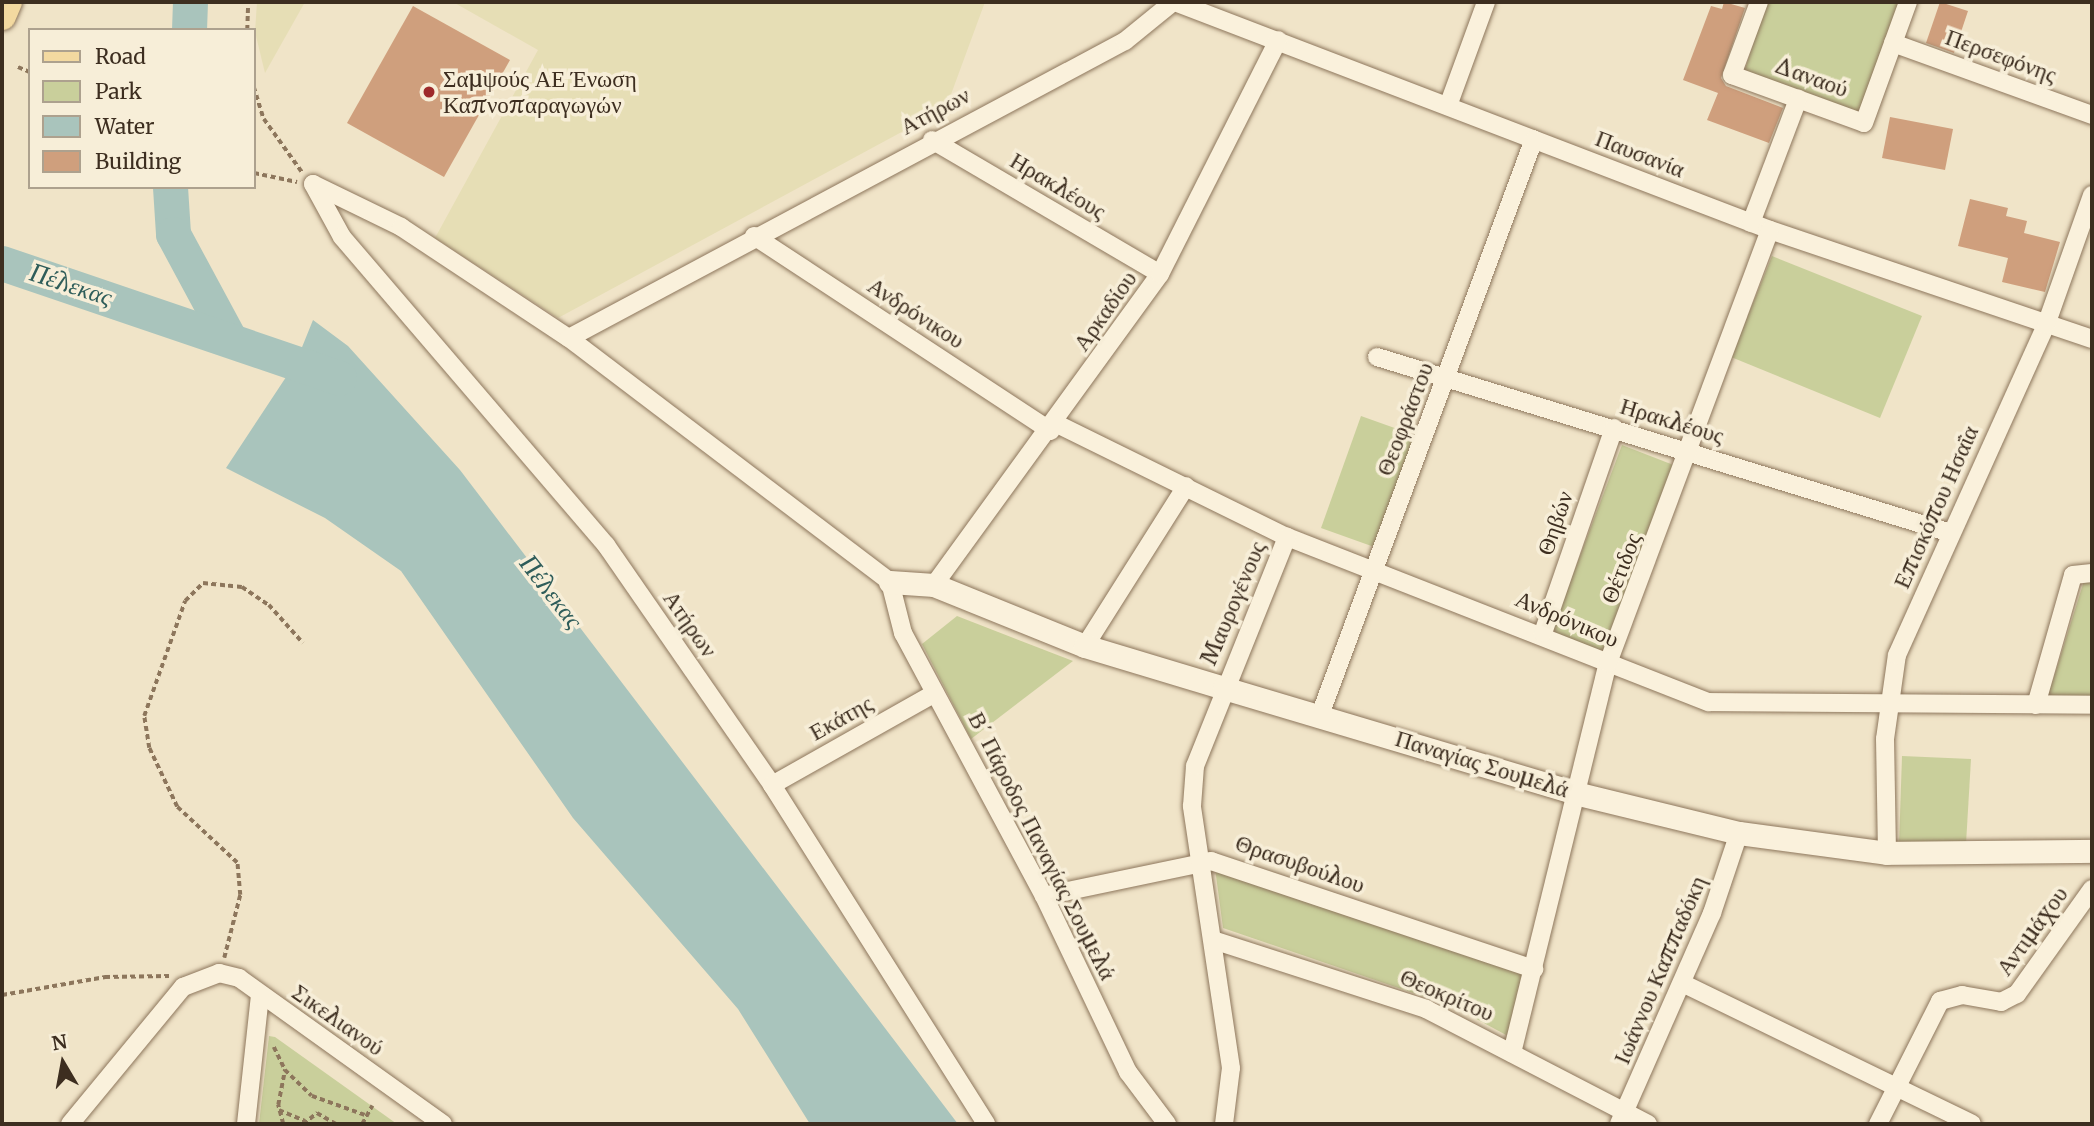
<!DOCTYPE html>
<html>
<head>
<meta charset="utf-8">
<style>
	body { margin:0 }
	#map { position:relative; width:2094px; height:1126px; overflow:hidden; background:#f0e4c8; font-family:Merriweather,serif }
	div>[style] { position:absolute }
	[style*='--x'] { left:calc(var(--x)*1px); top:calc(var(--y)*1px); width:calc(var(--w)*1px); rotate:calc(var(--a)*1deg) }
	.farmland>* { inset:0; background:#e6deb5 }
	.green>* { inset:0; background:#c9cf9b }
	.water>* { inset:0; background:#a9c4bc }
	.river>* { height:35px; margin:-17.5px; padding:0 17.5px; transform-origin:17.5px; border-radius:17.5px; background:#a9c4bc }
	.building>* { inset:0; background:#cf9f7d }
	.path>* { height:3.5px; margin-top:-1.75px; transform-origin:0; background:repeating-linear-gradient(90deg,#8d765c 0 5px,transparent 0 8.5px) }
	.roads { filter:drop-shadow(0 0 2px #8d765c) drop-shadow(0 0 2px #8d765c) }
	.minor>* { height:18px; margin:-9px; padding:0 9px; transform-origin:9px; border-radius:9px; background:#faf1dc }
	.tertiary>* { height:23px; margin:-11.5px; padding:0 11.5px; transform-origin:11.5px; border-radius:11.5px; background:#faf1dc }
	.primary>* { height:28px; margin:-14px; padding:0 14px; transform-origin:14px; border-radius:14px; background:#f3d9a0 }
	.dots>* { width:19px; height:19px; translate:-50% -50%; box-sizing:border-box; border:4px solid #f7eed8; border-radius:50% }
	span { translate:-50% -50%; white-space:nowrap; text-align:center; line-height:1.15; -webkit-text-stroke:7px #f7eed8; paint-order:stroke }
	.street-label { font-size:23px; color:#3d2e20 }
	.poi-label { font-size:23px; color:#3d2e20 }
	.left { translate:0 -50%; text-align:left }
	.water-label { font-size:24px; color:#2f5d5a; font-style:italic }
	.frame { position:absolute; inset:0; border:4px solid #3d2e20; pointer-events:none }
	.legend { position:absolute; left:28px; top:28px; width:228px; height:161px; box-sizing:border-box; background:#f7eed8; border:2px solid #ada18e; margin:0; padding:9px 12px; list-style:none; font-size:21px; color:#3d2e20 }
	.legend li { display:flex; align-items:center; gap:14px; height:35px }
	.legend b { width:35px; border:2px solid #ada18e }
	.north { position:absolute; left:28px; top:1028px; width:70px; height:70px; -webkit-text-stroke:5px #f7eed8; paint-order:stroke; rotate:350deg; font-size:19px; font-weight:700; line-height:28px; text-align:center; color:#3d2e20 }
	.north::after { content:''; display:block; margin:auto; width:24px; height:32px; background:#3d2e20; clip-path:polygon(50% 0,100% 100%,50% 72%,0 100%) }
</style>
</head>
<body>
<div id="map">
	<div class="farmland">
		<i style="clip-path:polygon(257px 2px,305px 2px,265px 73px,255px 32px)"></i>
		<i style="clip-path:polygon(453px 2px,985px 2px,946px 108px,558px 318px,435px 238px,538px 50px)"></i>
	</div>
	<div class="green">
		<i style="clip-path:polygon(1767px 2px,1902px 2px,1863px 109px,1854px 112px,1744px 72px)"></i>
		<i style="clip-path:polygon(1772px 256px,1922px 316px,1880px 418px,1731px 357px)"></i>
		<i style="clip-path:polygon(1361px 416px,1417px 436px,1377px 548px,1321px 528px)"></i>
		<i style="clip-path:polygon(1622px 445px,1676px 466px,1604px 650px,1597px 653px,1556px 635px,1553px 627px)"></i>
		<i style="clip-path:polygon(2084px 581px,2092px 583px,2092px 699px,2047px 699px)"></i>
		<i style="clip-path:polygon(957px 616px,1073px 661px,971px 739px,922px 644px)"></i>
		<i style="clip-path:polygon(1902px 756px,1971px 759px,1966px 844px,1899px 846px)"></i>
		<i style="clip-path:polygon(1215px 868px,1522px 973px,1508px 1036px,1454px 1007px,1223px 928px)"></i>
		<i style="clip-path:polygon(269px 1036px,275px 1037px,397px 1124px,259px 1124px)"></i>
	</div>
	<div class="water">
		<i style="clip-path:polygon(313px 320px,348px 346px,460px 470px,958px 1124px,810px 1124px,738px 1009px,573px 818px,401px 571px,325px 518px,226px 468px,296px 362px)"></i>
	</div>
	<div class="river">
		<i style="--x:189;--y:30;--w:28;--a:-88"></i>
		<i style="--x:170;--y:187;--w:47;--a:86.3"></i>
		<i style="--x:173;--y:234;--w:118;--a:61.7"></i>
		<i style="--x:2;--y:263;--w:356;--a:18.8"></i>
	</div>
	<div class="building">
		<i style="clip-path:polygon(1724px 2px,1745px 8px,1721px 78px,1726px 86px,1783px 108px,1769px 143px,1707px 120px,1718px 93px,1683px 80px,1711px 6px,1722px 9px)"></i>
		<i style="clip-path:polygon(1940px 2px,1968px 11px,1954px 53px,1926px 43px)"></i>
		<i style="clip-path:polygon(413px 6px,510px 60px,444px 177px,347px 123px)"></i>
		<i style="clip-path:polygon(1890px 117px,1953px 129px,1945px 170px,1882px 158px)"></i>
		<i style="clip-path:polygon(1970px 199px,2008px 208px,2006px 216px,2027px 221px,2024px 233px,2060px 242px,2045px 292px,2002px 282px,2008px 258px,1958px 246px)"></i>
	</div>
	<div class="path">
		<i style="--x:247;--y:30;--w:28;--a:-88"></i>
		<i style="--x:18;--y:67;--w:13;--a:23"></i>
		<i style="--x:254;--y:87;--w:34;--a:73"></i>
		<i style="--x:264;--y:119;--w:65;--a:54.4"></i>
		<i style="--x:254;--y:173;--w:44;--a:11.8"></i>
		<i style="--x:224;--y:958;--w:65;--a:-75.7"></i>
		<i style="--x:240;--y:895;--w:32;--a:-95"></i>
		<i style="--x:237;--y:863;--w:82;--a:-137"></i>
		<i style="--x:177;--y:807;--w:65;--a:-115.4"></i>
		<i style="--x:149;--y:748;--w:32;--a:-99"></i>
		<i style="--x:144;--y:716;--w:122;--a:-70.4"></i>
		<i style="--x:185;--y:601;--w:25;--a:-45"></i>
		<i style="--x:203;--y:583;--w:39;--a:6"></i>
		<i style="--x:242;--y:587;--w:32;--a:34"></i>
		<i style="--x:269;--y:605;--w:51;--a:48.2"></i>
		<i style="--x:2;--y:995;--w:105;--a:-9.9"></i>
		<i style="--x:105;--y:977;--w:64;--a:-0.9"></i>
		<i style="--x:274;--y:1047;--w:25;--a:64"></i>
		<i style="--x:285;--y:1070;--w:37;--a:44"></i>
		<i style="--x:312;--y:1096;--w:56;--a:19.7"></i>
		<i style="--x:279;--y:1110;--w:28;--a:23"></i>
		<i style="--x:283;--y:1124;--w:20;--a:-105"></i>
		<i style="--x:278;--y:1105;--w:36;--a:-79"></i>
		<i style="--x:303;--y:1124;--w:18;--a:-38"></i>
		<i style="--x:317;--y:1113;--w:22;--a:30"></i>
		<i style="--x:362;--y:1124;--w:21;--a:-61"></i>
	</div>
	<div class="roads">
		<div class="minor">
			<i style="--x:1175;--y:2;--w:637;--a:20.97"></i>
			<i style="--x:1770;--y:230;--w:340;--a:18.7"></i>
			<i style="--x:1759;--y:2;--w:78;--a:110.3"></i>
			<i style="--x:1732;--y:75;--w:140;--a:20"></i>
			<i style="--x:1864;--y:123;--w:129;--a:-70"></i>
			<i style="--x:1893;--y:43;--w:212;--a:19.9"></i>
			<i style="--x:1448;--y:106;--w:111;--a:-69.9"></i>
			<i style="--x:932;--y:140;--w:264;--a:30.4"></i>
			<i style="--x:313;--y:184;--w:98;--a:26"></i>
			<i style="--x:401;--y:227;--w:201;--a:33.5"></i>
			<i style="--x:569;--y:338;--w:403;--a:37.2"></i>
			<i style="--x:890;--y:582;--w:53;--a:75.7"></i>
			<i style="--x:903;--y:633;--w:298;--a:61.8"></i>
			<i style="--x:1044;--y:896;--w:195;--a:64.5"></i>
			<i style="--x:1128;--y:1072;--w:65;--a:53.1"></i>
			<i style="--x:313;--y:184;--w:60;--a:61.3"></i>
			<i style="--x:342;--y:237;--w:406;--a:49.4"></i>
			<i style="--x:606;--y:545;--w:292;--a:55.3"></i>
			<i style="--x:772;--y:785;--w:401;--a:57.7"></i>
			<i style="--x:1751;--y:223;--w:133;--a:-69.2"></i>
			<i style="--x:754;--y:236;--w:355;--a:33.3"></i>
			<i style="--x:569;--y:338;--w:630;--a:-28.11"></i>
			<i style="--x:1125;--y:41;--w:62;--a:-39.1"></i>
			<i style="--x:1377;--y:357;--w:600;--a:17.05"></i>
			<i style="--x:1057;--y:424;--w:256;--a:26.2"></i>
			<i style="--x:1287;--y:537;--w:453;--a:21.4"></i>
			<i style="--x:1709;--y:702;--w:383;--a:0.4"></i>
			<i style="--x:934;--y:585;--w:384;--a:-54"></i>
			<i style="--x:1160;--y:274;--w:262;--a:-63.2"></i>
			<i style="--x:1543;--y:633;--w:217;--a:-70.9"></i>
			<i style="--x:1085;--y:646;--w:189;--a:-57.7"></i>
			<i style="--x:2036;--y:705;--w:135;--a:-74.1"></i>
			<i style="--x:2073;--y:575;--w:19;--a:-6"></i>
			<i style="--x:1320;--y:715;--w:614;--a:-69.62"></i>
			<i style="--x:772;--y:785;--w:187;--a:-29.4"></i>
			<i style="--x:1887;--y:853;--w:114;--a:-91"></i>
			<i style="--x:1885;--y:739;--w:85;--a:-81.9"></i>
			<i style="--x:1897;--y:655;--w:362;--a:-65.7"></i>
			<i style="--x:2046;--y:325;--w:138;--a:-70.5"></i>
			<i style="--x:1044;--y:896;--w:171;--a:-11.8"></i>
			<i style="--x:1211;--y:861;--w:341;--a:18.5"></i>
			<i style="--x:1213;--y:940;--w:224;--a:17.9"></i>
			<i style="--x:1426;--y:1009;--w:250;--a:27.4"></i>
			<i style="--x:1682;--y:983;--w:322;--a:25.9"></i>
			<i style="--x:1512;--y:1053;--w:402;--a:-76.2"></i>
			<i style="--x:1608;--y:663;--w:462;--a:-69.5"></i>
			<i style="--x:70;--y:1124;--w:178;--a:-50.5"></i>
			<i style="--x:183;--y:987;--w:39;--a:-21"></i>
			<i style="--x:219;--y:973;--w:21;--a:14"></i>
			<i style="--x:239;--y:978;--w:251;--a:35.6"></i>
			<i style="--x:246;--y:1124;--w:130;--a:-83.8"></i>
			<i style="--x:1224;--y:1124;--w:56;--a:-82.9"></i>
			<i style="--x:1231;--y:1068;--w:265;--a:-98.5"></i>
			<i style="--x:1192;--y:806;--w:40;--a:-85.7"></i>
			<i style="--x:1195;--y:766;--w:247;--a:-68.1"></i>
			<i style="--x:1619;--y:1124;--w:231;--a:-66.2"></i>
			<i style="--x:1712;--y:913;--w:84;--a:-71.4"></i>
			<i style="--x:1878;--y:1124;--w:138;--a:-63.2"></i>
			<i style="--x:1940;--y:1001;--w:23;--a:-15"></i>
			<i style="--x:1962;--y:995;--w:40;--a:10"></i>
			<i style="--x:2001;--y:1002;--w:18;--a:-27"></i>
			<i style="--x:2017;--y:994;--w:129;--a:-54.5"></i>
		</div>
		<div class="tertiary">
			<i style="--x:890;--y:582;--w:44;--a:3.9"></i>
			<i style="--x:934;--y:585;--w:163;--a:22"></i>
			<i style="--x:1085;--y:646;--w:145;--a:16.8"></i>
			<i style="--x:1224;--y:688;--w:370;--a:16.6"></i>
			<i style="--x:1579;--y:794;--w:165;--a:13.7"></i>
			<i style="--x:1739;--y:833;--w:149;--a:7.7"></i>
			<i style="--x:1887;--y:853;--w:205;--a:-0.6"></i>
		</div>
		<div class="primary">
			<i style="--x:2;--y:16;--w:15;--a:-67"></i>
		</div>
	</div>
	<div class="dots">
		<i style="left:429px;top:92px;background:#9e2a2b"></i>
	</div>
	<div class="street-label">
		<span style="left:2001px;top:56px;rotate:20deg">Περσεφόνης</span>
		<span style="left:1811px;top:77px;rotate:20deg">Δαναού</span>
		<span style="left:935px;top:111px;rotate:-28deg">Ατήρων</span>
		<span style="left:1640px;top:154px;rotate:21deg">Παυσανία</span>
		<span style="left:1058px;top:186px;rotate:31deg">Ηρακλέους</span>
		<span style="left:1105px;top:311px;rotate:-55deg">Αρκαδίου</span>
		<span style="left:916px;top:313px;rotate:33deg">Ανδρόνικου</span>
		<span style="left:1405px;top:419px;rotate:-69deg">Θεοφράστου</span>
		<span style="left:1672px;top:421px;rotate:17deg">Ηρακλέους</span>
		<span style="left:1936px;top:507px;rotate:-66deg">Επισκόπου Ησαΐα</span>
		<span style="left:1555px;top:523px;rotate:-71deg">Θηβών</span>
		<span style="left:1621px;top:568px;rotate:-69deg">Θέτιδος</span>
		<span style="left:1233px;top:603px;rotate:-67deg">Μαυρογένους</span>
		<span style="left:1567px;top:619px;rotate:23deg">Ανδρόνικου</span>
		<span style="left:690px;top:624px;rotate:55deg">Ατήρων</span>
		<span style="left:841px;top:718px;rotate:-29deg">Εκάτης</span>
		<span style="left:1482px;top:764px;rotate:17deg">Παναγίας Σουμελά</span>
		<span style="left:1042px;top:846px;rotate:63deg">Β΄ Πάροδος Παναγίας Σουμελά</span>
		<span style="left:1300px;top:864px;rotate:19deg">Θρασυβούλου</span>
		<span style="left:2032px;top:931px;rotate:-54deg">Αντιμάχου</span>
		<span style="left:1660px;top:970px;rotate:-67deg">Ιωάννου Καππαδόκη</span>
		<span style="left:1447px;top:995px;rotate:23deg">Θεοκρίτου</span>
		<span style="left:338px;top:1020px;rotate:35deg">Σικελιανού</span>
	</div>
	<div class="poi-label">
		<span class="left" style="left:443px;top:92px">Σαμψούς ΑΕ Ένωση<br>Καπνοπαραγωγών</span>
	</div>
	<div class="water-label">
		<span style="left:71px;top:285px;rotate:18deg">Πέλεκας</span>
		<span style="left:551px;top:592px;rotate:52deg">Πέλεκας</span>
	</div>
	<div class="frame"></div>
	<ul class="legend">
	<li><b style="height:9px;background:#f3d9a0"></b>Road</li>
	<li><b style="height:19px;background:#c9cf9b"></b>Park</li>
	<li><b style="height:19px;background:#a9c4bc"></b>Water</li>
	<li><b style="height:19px;background:#cf9f7d"></b>Building</li>
	</ul>
	<div class="north">N</div>
</div>
</body>
</html>
